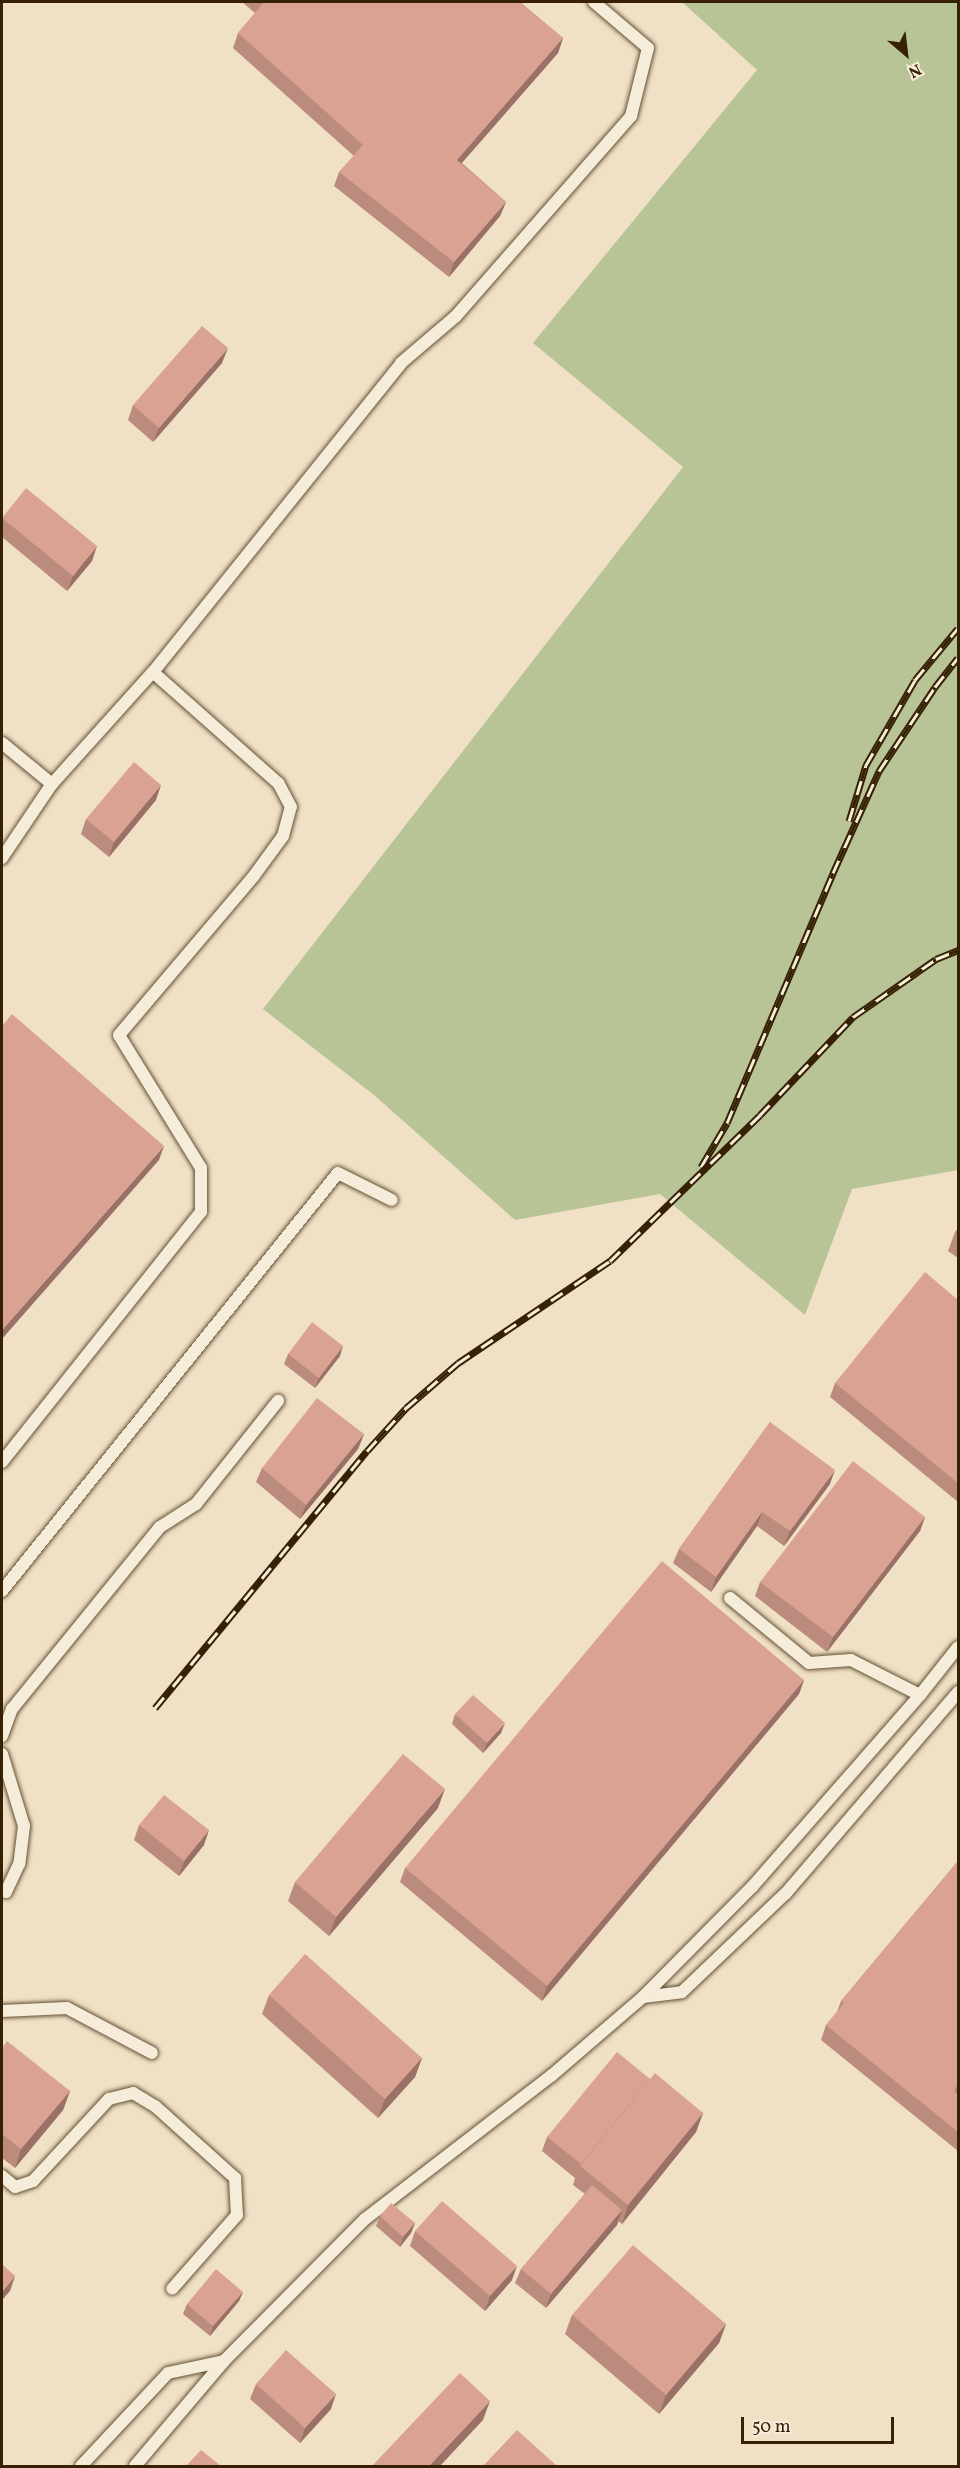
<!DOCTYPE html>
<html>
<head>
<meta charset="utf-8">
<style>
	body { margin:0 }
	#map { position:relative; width:960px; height:2468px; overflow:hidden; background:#f0e1c6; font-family:Vollkorn,serif }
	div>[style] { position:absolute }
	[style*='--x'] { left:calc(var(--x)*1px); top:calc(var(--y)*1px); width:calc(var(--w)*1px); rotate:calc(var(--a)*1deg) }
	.green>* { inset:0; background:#b8c396 }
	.roads { filter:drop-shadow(0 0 2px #645134) drop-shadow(0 0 2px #645134) }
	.service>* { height:12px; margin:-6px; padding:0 6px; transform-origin:6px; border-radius:6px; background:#f5ecda }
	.rail>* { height:7px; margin-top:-3.5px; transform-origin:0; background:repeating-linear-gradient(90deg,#f5ecda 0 14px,#362104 0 28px); box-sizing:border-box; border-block:2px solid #362104 }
	.wall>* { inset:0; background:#bb8b7e }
	.shaded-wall>* { inset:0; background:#997166 }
	.building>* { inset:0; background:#daa292 }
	span { translate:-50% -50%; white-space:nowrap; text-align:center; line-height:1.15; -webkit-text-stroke:4.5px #f5ecda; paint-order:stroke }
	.frame { position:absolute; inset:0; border:3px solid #362104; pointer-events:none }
	.north { position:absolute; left:876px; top:24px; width:60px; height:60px; -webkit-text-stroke:4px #f5ecda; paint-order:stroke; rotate:152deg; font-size:16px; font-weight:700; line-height:24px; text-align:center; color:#362104 }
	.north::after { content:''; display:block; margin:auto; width:21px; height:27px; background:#362104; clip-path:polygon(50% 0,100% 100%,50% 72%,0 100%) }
	.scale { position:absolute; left:741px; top:2417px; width:153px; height:27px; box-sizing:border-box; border:3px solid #362104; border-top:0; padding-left:8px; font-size:18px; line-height:21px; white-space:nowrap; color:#362104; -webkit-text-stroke:4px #f5ecda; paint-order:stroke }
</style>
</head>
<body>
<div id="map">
	<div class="green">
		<i style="clip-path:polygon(682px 2px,958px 2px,958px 1170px,852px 1189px,805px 1315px,660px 1194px,515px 1220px,374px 1095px,263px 1009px,683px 467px,533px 343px,757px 70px)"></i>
	</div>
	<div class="roads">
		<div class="service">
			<i style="--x:2;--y:743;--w:65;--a:39.4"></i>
			<i style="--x:2;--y:858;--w:89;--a:-56"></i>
			<i style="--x:52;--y:784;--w:151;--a:-48"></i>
			<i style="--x:153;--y:672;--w:396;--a:-51.2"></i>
			<i style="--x:401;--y:363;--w:72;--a:-40.5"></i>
			<i style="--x:456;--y:316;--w:266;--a:-48.8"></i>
			<i style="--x:631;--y:116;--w:70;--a:-76"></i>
			<i style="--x:648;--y:48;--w:71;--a:-139.6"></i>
			<i style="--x:2;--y:1462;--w:320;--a:-51.5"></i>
			<i style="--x:201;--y:1212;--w:44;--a:-90"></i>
			<i style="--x:201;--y:1168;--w:156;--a:-121.7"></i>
			<i style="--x:119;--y:1035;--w:207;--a:-49.7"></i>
			<i style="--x:253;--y:877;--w:51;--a:-53.8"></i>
			<i style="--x:283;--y:836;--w:30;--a:-75"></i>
			<i style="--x:291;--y:807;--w:27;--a:-118"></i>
			<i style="--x:278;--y:783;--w:167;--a:-138.4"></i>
			<i style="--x:2;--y:1591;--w:536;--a:-51.21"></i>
			<i style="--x:338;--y:1173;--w:60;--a:26.6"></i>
			<i style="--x:730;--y:1598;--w:102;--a:39.4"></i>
			<i style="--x:809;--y:1663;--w:42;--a:-4.1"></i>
			<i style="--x:851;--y:1660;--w:77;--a:26.9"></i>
			<i style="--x:2;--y:1736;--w:29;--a:-70"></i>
			<i style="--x:12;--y:1709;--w:235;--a:-50.9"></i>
			<i style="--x:160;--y:1527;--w:43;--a:-32.6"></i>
			<i style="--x:196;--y:1504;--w:132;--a:-51.5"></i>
			<i style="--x:2;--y:1754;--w:75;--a:73"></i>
			<i style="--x:24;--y:1826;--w:38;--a:97"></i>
			<i style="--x:19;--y:1864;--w:31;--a:115"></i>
			<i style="--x:643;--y:1997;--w:39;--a:-7"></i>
			<i style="--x:682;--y:1992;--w:144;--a:-43.6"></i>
			<i style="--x:786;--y:1893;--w:265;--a:-49.4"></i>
			<i style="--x:2;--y:2011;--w:65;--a:-2.6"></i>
			<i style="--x:67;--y:2008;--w:96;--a:27.9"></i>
			<i style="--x:2;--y:2176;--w:17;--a:40"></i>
			<i style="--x:15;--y:2187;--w:19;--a:-18"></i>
			<i style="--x:33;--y:2181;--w:112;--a:-47.2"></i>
			<i style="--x:109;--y:2099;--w:25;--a:-14"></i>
			<i style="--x:133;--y:2093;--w:26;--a:31"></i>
			<i style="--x:155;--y:2106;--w:108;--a:42"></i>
			<i style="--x:235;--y:2178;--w:37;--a:87"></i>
			<i style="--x:237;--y:2215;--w:98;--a:131.3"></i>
			<i style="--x:81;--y:2466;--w:127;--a:-46.9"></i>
			<i style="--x:168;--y:2373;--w:57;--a:-12.1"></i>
			<i style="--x:135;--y:2466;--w:138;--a:-49.7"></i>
			<i style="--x:224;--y:2361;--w:200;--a:-45.2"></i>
			<i style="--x:365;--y:2219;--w:235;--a:-37.6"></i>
			<i style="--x:551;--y:2076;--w:121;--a:-40.7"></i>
			<i style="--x:643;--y:1997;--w:155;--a:-45.3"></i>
			<i style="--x:752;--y:1887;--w:255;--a:-48.8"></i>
			<i style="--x:920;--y:1695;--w:61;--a:-51.6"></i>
		</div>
	</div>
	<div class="rail">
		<i style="--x:849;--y:821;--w:59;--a:-73.1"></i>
		<i style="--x:866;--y:765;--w:98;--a:-60"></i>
		<i style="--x:915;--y:680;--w:67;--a:-50.4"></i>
		<i style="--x:701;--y:1167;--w:51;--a:-59.4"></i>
		<i style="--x:727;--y:1123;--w:272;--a:-67"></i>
		<i style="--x:833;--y:873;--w:112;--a:-65.7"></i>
		<i style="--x:879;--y:771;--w:101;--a:-56.3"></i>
		<i style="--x:935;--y:687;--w:37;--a:-52"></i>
		<i style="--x:155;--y:1708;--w:333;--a:-50.5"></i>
		<i style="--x:367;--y:1451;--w:58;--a:-47.8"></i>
		<i style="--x:406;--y:1408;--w:69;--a:-40.9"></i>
		<i style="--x:458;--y:1363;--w:183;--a:-33.9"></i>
		<i style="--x:610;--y:1261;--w:209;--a:-44.2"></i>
		<i style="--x:760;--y:1115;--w:135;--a:-46.5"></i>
		<i style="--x:853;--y:1017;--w:101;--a:-34.9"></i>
		<i style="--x:936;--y:959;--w:24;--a:-22"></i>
	</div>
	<div class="wall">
		<i style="clip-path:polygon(242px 2px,520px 2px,563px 38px,558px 53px,462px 163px,506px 202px,500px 216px,449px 277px,334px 186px,339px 172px,354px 156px,233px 48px,238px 33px,255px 13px)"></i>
		<i style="clip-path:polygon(222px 363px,153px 442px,128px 420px,133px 405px)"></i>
		<i style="clip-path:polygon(2px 518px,92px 561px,67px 591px,2px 537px)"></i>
		<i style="clip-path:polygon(156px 800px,109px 857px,81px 834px,86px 819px)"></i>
		<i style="clip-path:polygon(958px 1228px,958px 1258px,948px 1251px,955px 1232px)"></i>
		<i style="clip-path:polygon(958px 1300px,958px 1502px,830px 1397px,835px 1383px)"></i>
		<i style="clip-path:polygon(288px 1354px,340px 1356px,315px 1388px,284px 1364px)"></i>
		<i style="clip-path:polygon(770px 1422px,830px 1484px,784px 1546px,757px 1526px,711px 1592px,673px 1563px,679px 1549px)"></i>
		<i style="clip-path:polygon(364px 1434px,358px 1449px,300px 1519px,256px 1482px,262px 1468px)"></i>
		<i style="clip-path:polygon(925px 1517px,920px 1531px,827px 1652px,755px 1596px,760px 1582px)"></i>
		<i style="clip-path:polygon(804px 1680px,799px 1694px,542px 2001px,400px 1882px,405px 1868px)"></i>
		<i style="clip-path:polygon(455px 1714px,501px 1733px,483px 1753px,452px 1724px)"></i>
		<i style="clip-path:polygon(438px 1808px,329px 1936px,288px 1901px,295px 1882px)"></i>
		<i style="clip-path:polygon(139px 1825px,204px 1845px,179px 1876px,134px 1840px)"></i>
		<i style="clip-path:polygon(958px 1861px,958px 2151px,821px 2040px,826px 2025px,837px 2012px,841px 2001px)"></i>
		<i style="clip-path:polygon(269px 1995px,422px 2058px,415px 2077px,378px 2118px,262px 2014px)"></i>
		<i style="clip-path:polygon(2px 2048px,70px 2091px,63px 2110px,15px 2168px,2px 2158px)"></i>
		<i style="clip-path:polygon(650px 2079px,703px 2113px,696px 2132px,622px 2224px,618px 2221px,617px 2225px,546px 2308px,515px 2283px,521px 2269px,585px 2194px,573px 2185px,575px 2178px,542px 2151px,547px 2137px)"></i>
		<i style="clip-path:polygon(380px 2216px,415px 2223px,411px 2233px,400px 2247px,376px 2226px)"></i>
		<i style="clip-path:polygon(415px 2231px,512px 2280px,485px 2311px,410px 2246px)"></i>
		<i style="clip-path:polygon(243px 2292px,239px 2301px,210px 2336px,183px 2314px,187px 2304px)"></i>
		<i style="clip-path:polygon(572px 2315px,726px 2324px,719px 2343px,659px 2414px,565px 2334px)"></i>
		<i style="clip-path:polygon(256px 2384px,331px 2409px,300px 2443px,250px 2399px)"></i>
	</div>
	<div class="shaded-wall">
		<i style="clip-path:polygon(563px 38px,558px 53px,452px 174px,457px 160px)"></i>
		<i style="clip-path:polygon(506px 202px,500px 216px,449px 277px,454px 262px)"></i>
		<i style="clip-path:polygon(228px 348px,222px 363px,153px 442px,159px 428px)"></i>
		<i style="clip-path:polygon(97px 546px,92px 561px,67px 591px,73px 576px)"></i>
		<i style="clip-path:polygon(161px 785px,156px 800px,109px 857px,114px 842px)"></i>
		<i style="clip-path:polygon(164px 1146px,159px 1160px,2px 1339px,2px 1330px)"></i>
		<i style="clip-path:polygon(343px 1346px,340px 1356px,315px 1388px,319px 1378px)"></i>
		<i style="clip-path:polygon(364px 1434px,358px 1449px,300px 1519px,306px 1505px)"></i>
		<i style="clip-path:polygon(835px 1470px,830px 1484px,784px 1546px,790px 1531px)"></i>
		<i style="clip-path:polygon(762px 1512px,757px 1526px,711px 1592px,716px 1577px)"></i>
		<i style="clip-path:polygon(925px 1517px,920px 1531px,827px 1652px,833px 1637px)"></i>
		<i style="clip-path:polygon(804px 1680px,799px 1694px,542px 2001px,547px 1986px)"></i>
		<i style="clip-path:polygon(505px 1723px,501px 1733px,483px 1753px,487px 1743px)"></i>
		<i style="clip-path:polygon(445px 1789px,438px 1808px,329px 1936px,336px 1917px)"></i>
		<i style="clip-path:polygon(209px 1830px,204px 1845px,179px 1876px,184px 1861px)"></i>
		<i style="clip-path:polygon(422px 2058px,415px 2077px,378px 2118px,385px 2099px)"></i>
		<i style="clip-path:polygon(70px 2091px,63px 2110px,15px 2168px,21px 2149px)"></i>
		<i style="clip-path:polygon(703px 2113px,696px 2132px,622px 2224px,628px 2205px)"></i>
		<i style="clip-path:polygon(622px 2210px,617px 2225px,546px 2308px,551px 2294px)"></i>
		<i style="clip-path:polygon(415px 2223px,411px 2233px,400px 2247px,403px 2237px)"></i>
		<i style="clip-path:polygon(517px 2266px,512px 2280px,485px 2311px,490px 2296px)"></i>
		<i style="clip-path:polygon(15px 2276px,10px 2291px,2px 2300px,2px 2292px)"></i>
		<i style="clip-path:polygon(243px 2292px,239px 2301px,210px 2336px,213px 2326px)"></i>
		<i style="clip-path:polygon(726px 2324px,719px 2343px,659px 2414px,666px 2395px)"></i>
		<i style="clip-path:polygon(336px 2394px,331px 2409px,300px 2443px,305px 2428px)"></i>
		<i style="clip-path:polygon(490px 2401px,483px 2420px,440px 2466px,429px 2466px)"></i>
	</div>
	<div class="building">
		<i style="clip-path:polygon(264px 2px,520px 2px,563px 38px,457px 160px,506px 202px,454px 262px,339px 172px,363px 145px,238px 33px)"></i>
		<i style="clip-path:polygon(202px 326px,228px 348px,159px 428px,133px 405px)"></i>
		<i style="clip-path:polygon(26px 488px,97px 546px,73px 576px,2px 518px)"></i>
		<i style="clip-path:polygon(134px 762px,161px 785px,114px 842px,86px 819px)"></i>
		<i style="clip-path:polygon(12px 1014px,164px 1146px,2px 1330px,2px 1026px)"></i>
		<i style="clip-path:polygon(925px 1272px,958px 1300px,958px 1483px,835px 1383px)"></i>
		<i style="clip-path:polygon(312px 1322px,343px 1346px,319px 1378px,288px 1354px)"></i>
		<i style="clip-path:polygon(317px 1398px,364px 1434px,306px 1505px,262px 1468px)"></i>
		<i style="clip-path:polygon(770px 1422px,835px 1470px,790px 1531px,762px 1512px,716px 1577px,679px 1549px)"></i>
		<i style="clip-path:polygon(853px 1461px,925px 1517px,833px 1637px,760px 1582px)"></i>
		<i style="clip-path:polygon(662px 1561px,804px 1680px,547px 1986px,405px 1868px)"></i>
		<i style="clip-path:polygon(473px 1695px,505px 1723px,487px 1743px,455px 1714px)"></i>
		<i style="clip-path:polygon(403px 1754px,445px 1789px,336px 1917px,295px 1882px)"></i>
		<i style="clip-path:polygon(164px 1795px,209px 1830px,184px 1861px,139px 1825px)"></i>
		<i style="clip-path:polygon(958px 1861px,958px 2084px,956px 2087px,954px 2091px,958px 2095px,958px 2132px,826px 2025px,844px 2003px,841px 2001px)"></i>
		<i style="clip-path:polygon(305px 1954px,422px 2058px,385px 2099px,269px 1995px)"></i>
		<i style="clip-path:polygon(7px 2041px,70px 2091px,21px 2149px,2px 2134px,2px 2048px)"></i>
		<i style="clip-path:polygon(617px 2052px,650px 2079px,581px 2164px,547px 2137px)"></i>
		<i style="clip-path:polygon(655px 2073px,703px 2113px,628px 2205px,580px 2166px)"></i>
		<i style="clip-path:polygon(592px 2185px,622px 2210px,551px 2294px,521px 2269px)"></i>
		<i style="clip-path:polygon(442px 2201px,517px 2266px,490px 2296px,415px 2231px)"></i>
		<i style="clip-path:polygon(391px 2203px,415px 2223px,403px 2237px,380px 2216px)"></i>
		<i style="clip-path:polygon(633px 2245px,726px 2324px,666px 2395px,572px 2315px)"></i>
		<i style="clip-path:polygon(2px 2264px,15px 2276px,2px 2292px)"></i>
		<i style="clip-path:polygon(216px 2269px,243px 2292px,213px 2326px,187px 2304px)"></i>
		<i style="clip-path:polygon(286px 2350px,336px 2394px,305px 2428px,256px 2384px)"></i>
		<i style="clip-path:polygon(460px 2373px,490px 2401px,429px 2466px,372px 2466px)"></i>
		<i style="clip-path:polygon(517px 2430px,557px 2466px,483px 2466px)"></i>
		<i style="clip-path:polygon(201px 2450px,221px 2466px,186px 2466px)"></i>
	</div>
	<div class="frame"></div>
	<div class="north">N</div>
	<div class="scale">50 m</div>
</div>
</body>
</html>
